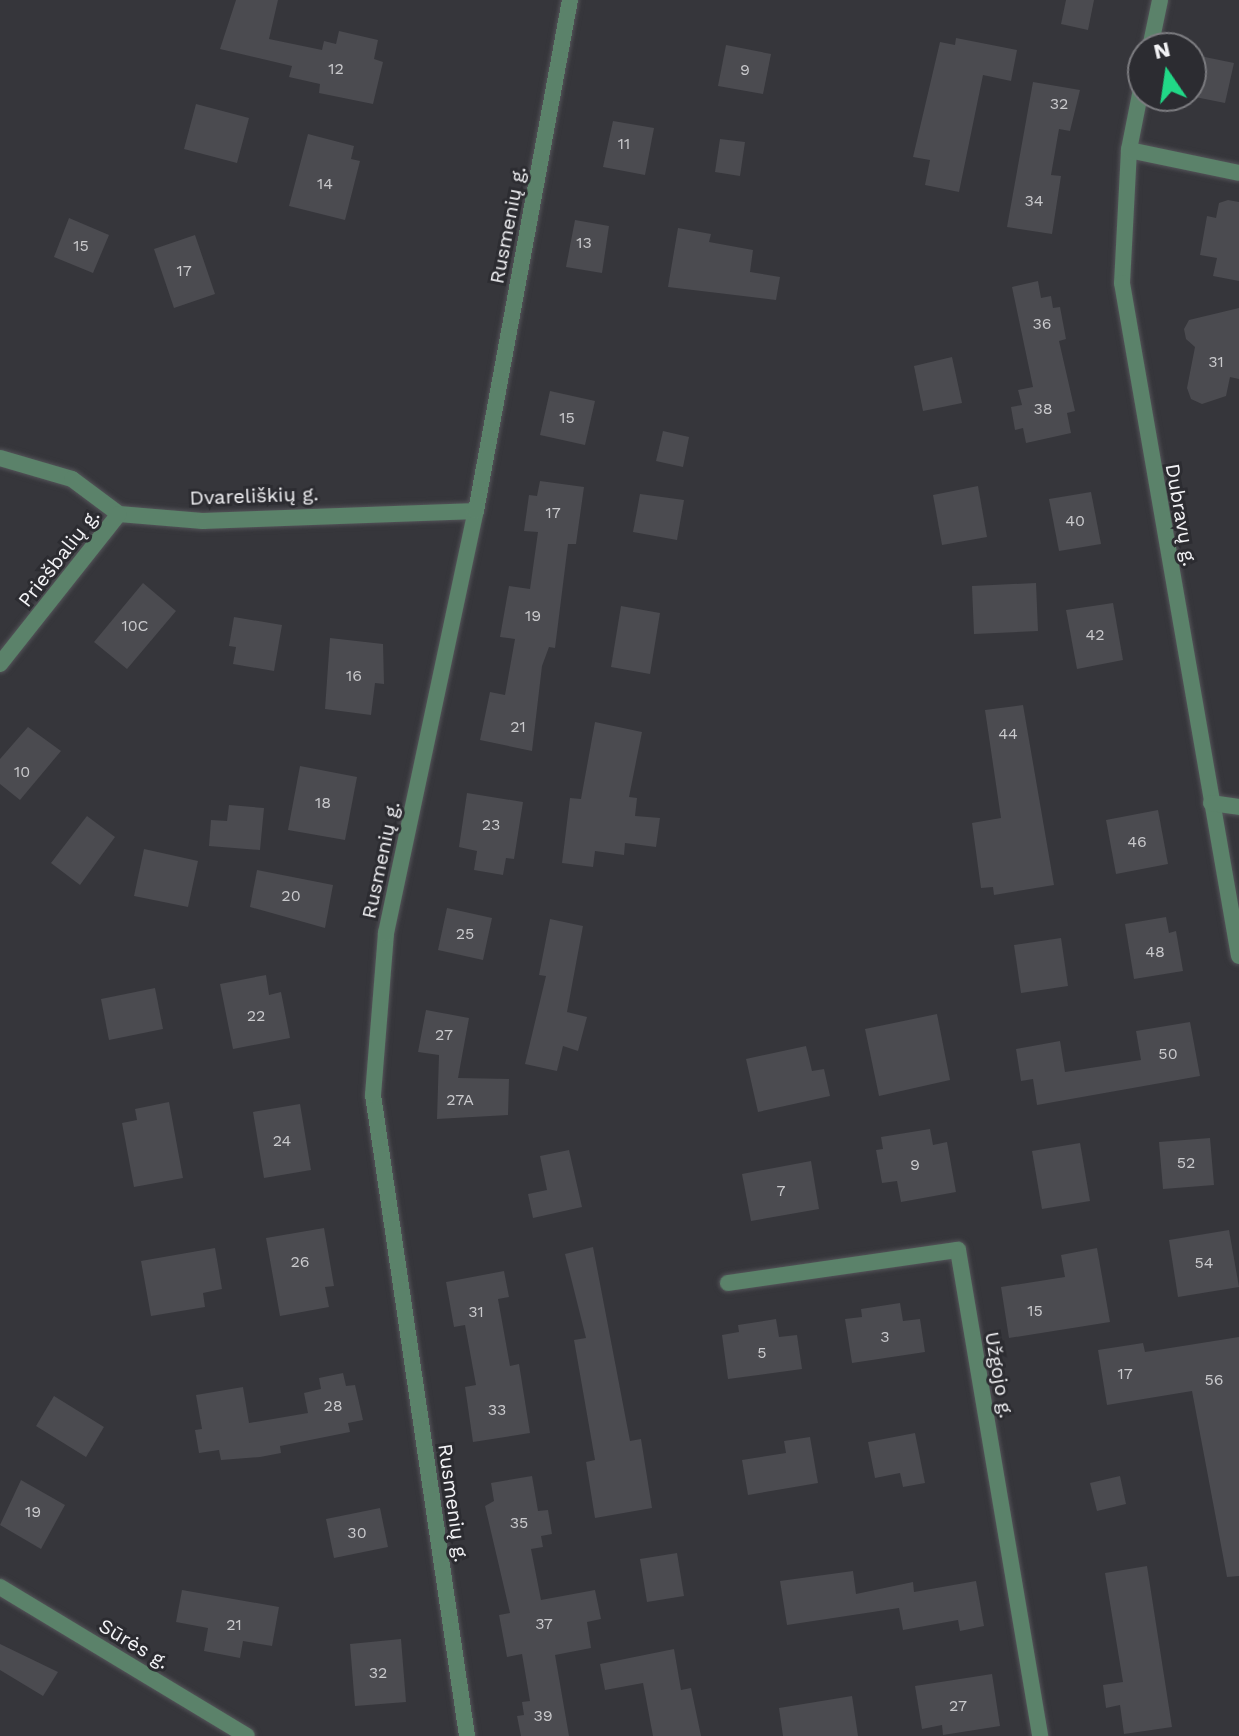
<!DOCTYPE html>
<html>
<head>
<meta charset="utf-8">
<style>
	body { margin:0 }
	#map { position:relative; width:1239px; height:1736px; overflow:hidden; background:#36363b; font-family:"Work Sans",sans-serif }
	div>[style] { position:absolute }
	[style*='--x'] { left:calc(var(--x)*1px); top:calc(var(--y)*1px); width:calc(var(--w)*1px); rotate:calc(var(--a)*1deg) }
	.building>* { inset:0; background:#4b4b50 }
	.roads { filter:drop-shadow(0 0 2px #545459) drop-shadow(0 0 2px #545459) }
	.minor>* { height:16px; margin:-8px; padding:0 8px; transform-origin:8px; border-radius:8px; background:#5b826a }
	.tertiary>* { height:16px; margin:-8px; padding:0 8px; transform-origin:8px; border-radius:8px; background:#5b826a }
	span { translate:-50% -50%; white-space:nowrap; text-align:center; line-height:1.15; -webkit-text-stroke:6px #2c2c31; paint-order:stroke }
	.number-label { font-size:16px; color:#c9c9cc }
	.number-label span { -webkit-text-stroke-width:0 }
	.street-label { font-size:20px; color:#f3f3f6 }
	.north { position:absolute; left:1127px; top:32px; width:80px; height:80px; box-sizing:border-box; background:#2c2c31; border:2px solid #7c7c80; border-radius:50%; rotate:347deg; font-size:22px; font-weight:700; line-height:32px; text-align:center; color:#f3f3f6 }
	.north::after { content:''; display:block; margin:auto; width:28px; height:36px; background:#21d887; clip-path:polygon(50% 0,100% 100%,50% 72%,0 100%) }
</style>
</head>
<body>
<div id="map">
	<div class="building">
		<i style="clip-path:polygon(236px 0,278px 0,269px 39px,322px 50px,324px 41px,336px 44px,339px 31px,378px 40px,374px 59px,383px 62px,373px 104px,319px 93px,320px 84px,289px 77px,292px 66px,220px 49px)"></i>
		<i style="clip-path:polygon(1066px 0,1094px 0,1088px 30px,1061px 24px)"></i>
		<i style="clip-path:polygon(956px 38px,1017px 50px,1011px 81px,983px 75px,959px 192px,925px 185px,930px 160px,913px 157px,940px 42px,955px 45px)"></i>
		<i style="clip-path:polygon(726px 45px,771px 54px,763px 94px,718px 86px)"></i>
		<i style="clip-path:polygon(1195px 55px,1234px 63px,1225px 103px,1190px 96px)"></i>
		<i style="clip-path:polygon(1033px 82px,1080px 90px,1070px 131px,1059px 129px,1051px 175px,1061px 176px,1052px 234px,1007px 227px)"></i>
		<i style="clip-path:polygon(196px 104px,249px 118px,237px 163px,184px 149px)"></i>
		<i style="clip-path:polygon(613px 121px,654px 128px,645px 175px,603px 167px)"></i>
		<i style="clip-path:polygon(308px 134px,354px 146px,351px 159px,360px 161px,345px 220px,289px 206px)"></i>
		<i style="clip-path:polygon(720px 139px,745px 142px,740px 176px,715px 172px)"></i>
		<i style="clip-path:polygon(1228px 200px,1239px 202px,1239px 281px,1213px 276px,1217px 258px,1200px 255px,1207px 216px,1216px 218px,1219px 203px)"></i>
		<i style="clip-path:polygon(69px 218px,109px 235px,93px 273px,54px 257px)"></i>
		<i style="clip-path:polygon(575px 220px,609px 226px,602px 273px,566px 267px)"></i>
		<i style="clip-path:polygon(678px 228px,711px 234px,709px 242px,753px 250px,750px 272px,780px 277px,776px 300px,668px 287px)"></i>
		<i style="clip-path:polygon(195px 235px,215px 294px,174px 308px,154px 249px)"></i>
		<i style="clip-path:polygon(1038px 281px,1041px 298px,1051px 296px,1053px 308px,1060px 307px,1066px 339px,1059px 341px,1075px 411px,1067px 413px,1071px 433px,1026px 443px,1023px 428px,1015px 430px,1011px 407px,1022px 405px,1018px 390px,1033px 387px,1012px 287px)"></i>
		<i style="clip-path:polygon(1239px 308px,1239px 379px,1230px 377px,1226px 396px,1202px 404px,1191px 399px,1187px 388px,1195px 347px,1186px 339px,1184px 329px,1189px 320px)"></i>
		<i style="clip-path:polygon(952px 357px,962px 403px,923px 411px,914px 366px)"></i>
		<i style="clip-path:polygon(550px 391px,595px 401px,585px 445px,540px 435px)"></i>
		<i style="clip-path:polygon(663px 431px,689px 437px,683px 467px,656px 461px)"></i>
		<i style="clip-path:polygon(540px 481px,584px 487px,576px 544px,568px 544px,555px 648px,549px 647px,542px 666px,532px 751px,480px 740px,490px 692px,505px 695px,515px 639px,500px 637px,509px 586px,530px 589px,538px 532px,524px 531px,529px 495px,537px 496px)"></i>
		<i style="clip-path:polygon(978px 486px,987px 537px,942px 545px,933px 495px)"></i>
		<i style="clip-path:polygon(1091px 492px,1101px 544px,1059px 551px,1049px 499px)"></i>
		<i style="clip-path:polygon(640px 494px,684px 500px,677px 540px,633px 532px)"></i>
		<i style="clip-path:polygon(143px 583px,176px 611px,127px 669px,94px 642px)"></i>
		<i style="clip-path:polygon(1036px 583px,1038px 631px,974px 634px,972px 586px)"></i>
		<i style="clip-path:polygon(1113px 603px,1123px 660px,1077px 669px,1066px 610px)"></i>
		<i style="clip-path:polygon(621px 606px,660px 613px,650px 674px,611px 667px)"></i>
		<i style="clip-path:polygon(234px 617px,282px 625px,274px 671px,233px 664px,236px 647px,229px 646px)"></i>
		<i style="clip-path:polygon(330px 638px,383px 644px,384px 684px,375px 683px,371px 715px,325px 709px)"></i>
		<i style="clip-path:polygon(1023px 705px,1054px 885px,994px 895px,993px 887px,981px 888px,972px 823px,1001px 818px,985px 710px)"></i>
		<i style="clip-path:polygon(595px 722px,642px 732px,629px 797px,637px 798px,635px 816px,660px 818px,656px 847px,625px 843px,624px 855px,595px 851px,593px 867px,562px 863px,570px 798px,581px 799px)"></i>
		<i style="clip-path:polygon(28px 727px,61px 751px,20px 800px,0 784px,0 759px)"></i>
		<i style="clip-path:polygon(300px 766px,357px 777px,345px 840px,288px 830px)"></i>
		<i style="clip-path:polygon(467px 793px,523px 802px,514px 859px,506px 858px,503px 875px,474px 870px,477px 851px,459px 847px)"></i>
		<i style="clip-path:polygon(229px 805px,264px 808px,260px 850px,209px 846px,211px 820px,227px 821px)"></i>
		<i style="clip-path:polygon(1158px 810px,1168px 864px,1116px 874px,1106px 820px)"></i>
		<i style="clip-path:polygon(87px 816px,115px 837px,80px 885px,51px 863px)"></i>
		<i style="clip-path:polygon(144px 849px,198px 861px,188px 907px,134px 896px)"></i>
		<i style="clip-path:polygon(257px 870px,333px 885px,325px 928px,250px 907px)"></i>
		<i style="clip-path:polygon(447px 908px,492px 918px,483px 960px,438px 950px)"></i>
		<i style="clip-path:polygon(1166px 917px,1169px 933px,1176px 931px,1183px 971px,1134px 979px,1125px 924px)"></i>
		<i style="clip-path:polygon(550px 919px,583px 926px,567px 1012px,587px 1017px,578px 1051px,563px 1046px,557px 1071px,525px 1064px,546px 976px,539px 975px)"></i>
		<i style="clip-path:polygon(1061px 938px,1068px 986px,1021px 993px,1014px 945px)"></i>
		<i style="clip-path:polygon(266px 975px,269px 995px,281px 992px,290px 1038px,233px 1049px,220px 984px)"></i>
		<i style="clip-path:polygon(155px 988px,163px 1029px,109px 1040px,101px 999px)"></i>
		<i style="clip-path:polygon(426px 1010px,469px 1018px,458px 1078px,509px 1079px,508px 1115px,437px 1119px,439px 1055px,418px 1052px)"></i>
		<i style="clip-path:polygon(937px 1014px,950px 1080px,879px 1096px,865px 1029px)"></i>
		<i style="clip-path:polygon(1190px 1022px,1200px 1076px,1037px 1105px,1033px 1079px,1021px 1081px,1016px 1049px,1060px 1041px,1065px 1072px,1141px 1060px,1136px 1031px)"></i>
		<i style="clip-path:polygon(806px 1046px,812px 1071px,824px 1069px,830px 1096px,758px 1112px,746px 1059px)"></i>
		<i style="clip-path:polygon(169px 1102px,183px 1178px,134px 1187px,122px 1123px,137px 1120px,135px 1109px)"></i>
		<i style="clip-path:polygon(300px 1104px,311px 1170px,264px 1178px,253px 1112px)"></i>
		<i style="clip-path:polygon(930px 1129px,933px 1145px,947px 1142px,956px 1192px,901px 1202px,897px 1181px,882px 1183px,876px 1150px,883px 1149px,881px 1137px)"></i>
		<i style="clip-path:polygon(1210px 1138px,1214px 1185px,1163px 1189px,1159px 1142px)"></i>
		<i style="clip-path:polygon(1080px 1143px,1090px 1201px,1042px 1209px,1032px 1151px)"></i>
		<i style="clip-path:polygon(569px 1150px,582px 1207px,533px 1218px,528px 1194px,547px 1190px,540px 1156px)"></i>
		<i style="clip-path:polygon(811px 1161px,819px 1209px,751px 1221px,742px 1174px)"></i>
		<i style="clip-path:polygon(324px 1228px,334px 1286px,325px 1287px,329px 1307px,280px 1316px,266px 1238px)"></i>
		<i style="clip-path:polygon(1229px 1230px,1239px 1287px,1178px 1297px,1169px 1240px)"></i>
		<i style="clip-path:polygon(593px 1247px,630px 1441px,641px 1439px,652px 1508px,595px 1518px,586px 1462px,595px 1460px,574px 1340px,586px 1338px,565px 1254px)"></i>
		<i style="clip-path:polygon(215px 1248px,222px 1289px,203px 1293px,205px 1307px,151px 1316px,141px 1261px)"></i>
		<i style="clip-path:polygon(1097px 1248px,1110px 1322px,1009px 1338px,1001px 1287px,1065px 1277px,1061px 1255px)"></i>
		<i style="clip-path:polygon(504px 1271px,509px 1297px,498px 1299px,510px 1366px,519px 1364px,530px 1433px,473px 1442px,465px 1387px,476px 1385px,465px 1325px,454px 1327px,446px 1282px)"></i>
		<i style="clip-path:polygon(900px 1303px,903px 1321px,920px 1319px,925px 1352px,852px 1363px,845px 1319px,862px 1317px,861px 1309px)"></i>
		<i style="clip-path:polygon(776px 1319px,779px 1337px,797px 1335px,802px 1369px,728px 1379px,722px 1335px,739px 1332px,738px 1325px)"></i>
		<i style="clip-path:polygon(1239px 1337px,1239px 1576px,1227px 1577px,1192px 1391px,1107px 1405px,1098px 1350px,1143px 1343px,1145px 1352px)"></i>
		<i style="clip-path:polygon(343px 1373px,346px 1386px,355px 1385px,363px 1420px,348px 1423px,350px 1432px,280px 1446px,281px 1453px,260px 1457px,221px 1460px,219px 1450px,199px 1453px,195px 1430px,202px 1429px,196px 1395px,243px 1387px,249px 1423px,308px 1413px,304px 1393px,321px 1389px,319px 1378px)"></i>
		<i style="clip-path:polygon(54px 1396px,104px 1427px,86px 1457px,36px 1426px)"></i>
		<i style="clip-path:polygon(915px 1433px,925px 1483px,903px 1487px,900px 1473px,875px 1478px,868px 1442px)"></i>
		<i style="clip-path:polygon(810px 1437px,818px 1483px,748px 1495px,742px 1460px,786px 1453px,784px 1441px)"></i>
		<i style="clip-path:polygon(532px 1476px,538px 1511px,548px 1510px,552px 1534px,541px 1536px,543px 1547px,531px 1549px,541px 1600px,595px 1590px,601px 1619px,587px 1622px,591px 1648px,555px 1655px,569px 1736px,521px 1736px,517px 1716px,524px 1715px,522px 1702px,530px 1701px,522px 1654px,507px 1657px,499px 1615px,510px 1613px,485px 1506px,494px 1501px,491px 1483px)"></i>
		<i style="clip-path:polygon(1120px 1476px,1126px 1504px,1097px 1511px,1090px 1483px)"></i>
		<i style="clip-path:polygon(21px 1480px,65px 1505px,41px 1549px,0 1525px)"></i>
		<i style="clip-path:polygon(380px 1508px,388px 1547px,334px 1558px,326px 1519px)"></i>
		<i style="clip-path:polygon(677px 1553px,684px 1596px,647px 1602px,640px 1559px)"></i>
		<i style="clip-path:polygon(1147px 1566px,1172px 1727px,1124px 1734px,1120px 1705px,1106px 1708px,1103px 1685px,1123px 1682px,1105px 1573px)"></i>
		<i style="clip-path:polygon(853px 1571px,856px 1594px,913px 1582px,914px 1592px,976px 1581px,984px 1626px,960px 1631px,958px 1620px,903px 1630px,899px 1608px,787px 1625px,780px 1581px)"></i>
		<i style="clip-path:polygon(182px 1590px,279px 1607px,272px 1646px,243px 1641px,240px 1658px,204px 1651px,208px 1628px,176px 1622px)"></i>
		<i style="clip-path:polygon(401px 1639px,406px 1702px,355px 1706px,350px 1644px)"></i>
		<i style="clip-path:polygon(0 1644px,58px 1672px,43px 1696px,0 1670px)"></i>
		<i style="clip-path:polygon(674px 1649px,681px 1690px,691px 1688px,701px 1736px,653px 1736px,643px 1683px,605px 1690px,600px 1664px)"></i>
		<i style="clip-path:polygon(992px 1674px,1000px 1726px,943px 1735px,942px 1725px,922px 1729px,915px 1686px)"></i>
		<i style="clip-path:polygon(852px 1696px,858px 1736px,783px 1736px,779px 1708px)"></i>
	</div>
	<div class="roads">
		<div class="minor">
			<i style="--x:1150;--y:48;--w:49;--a:-78.2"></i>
			<i style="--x:1143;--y:79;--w:72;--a:101.2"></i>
			<i style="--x:1129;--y:150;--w:133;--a:93"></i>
			<i style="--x:1122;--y:283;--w:683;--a:80.14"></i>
			<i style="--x:1129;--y:150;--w:112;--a:11.8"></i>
			<i style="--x:0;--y:458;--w:75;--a:16.3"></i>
			<i style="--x:72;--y:479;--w:59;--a:36.7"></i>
			<i style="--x:119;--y:514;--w:84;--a:4.8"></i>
			<i style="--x:203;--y:521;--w:273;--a:-2.1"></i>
			<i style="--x:0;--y:664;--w:191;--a:-51.6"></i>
			<i style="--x:1211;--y:803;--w:28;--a:8"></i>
			<i style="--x:728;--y:1283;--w:232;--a:-8.2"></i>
			<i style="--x:958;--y:1250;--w:493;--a:80.4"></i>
			<i style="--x:467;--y:1736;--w:648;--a:-98.34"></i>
			<i style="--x:373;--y:1095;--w:163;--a:-85.4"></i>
			<i style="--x:386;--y:933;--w:431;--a:-78"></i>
			<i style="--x:476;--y:511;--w:520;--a:-79.58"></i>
		</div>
		<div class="tertiary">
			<i style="--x:0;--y:1587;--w:288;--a:31.1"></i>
		</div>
	</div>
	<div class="number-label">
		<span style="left:336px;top:69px">12</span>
		<span style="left:745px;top:70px">9</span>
		<span style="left:1059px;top:104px">32</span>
		<span style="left:624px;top:144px">11</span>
		<span style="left:325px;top:184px">14</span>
		<span style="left:1034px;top:201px">34</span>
		<span style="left:584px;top:243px">13</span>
		<span style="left:81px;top:246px">15</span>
		<span style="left:184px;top:271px">17</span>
		<span style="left:1042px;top:324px">36</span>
		<span style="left:1216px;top:362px">31</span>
		<span style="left:1043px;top:409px">38</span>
		<span style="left:567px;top:418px">15</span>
		<span style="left:553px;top:513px">17</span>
		<span style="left:1075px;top:521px">40</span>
		<span style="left:533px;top:616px">19</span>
		<span style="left:135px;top:626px">10C</span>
		<span style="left:1095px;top:635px">42</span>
		<span style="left:354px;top:676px">16</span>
		<span style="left:518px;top:727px">21</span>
		<span style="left:1008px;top:734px">44</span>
		<span style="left:22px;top:772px">10</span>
		<span style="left:323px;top:803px">18</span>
		<span style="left:491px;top:825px">23</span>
		<span style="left:1137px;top:842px">46</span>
		<span style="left:291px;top:896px">20</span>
		<span style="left:465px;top:934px">25</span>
		<span style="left:1155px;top:952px">48</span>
		<span style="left:256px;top:1016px">22</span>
		<span style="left:444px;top:1035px">27</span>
		<span style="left:1168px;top:1054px">50</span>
		<span style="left:460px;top:1100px">27A</span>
		<span style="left:282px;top:1141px">24</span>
		<span style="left:1186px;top:1163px">52</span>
		<span style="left:915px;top:1165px">9</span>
		<span style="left:781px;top:1191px">7</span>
		<span style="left:300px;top:1262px">26</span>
		<span style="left:1204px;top:1263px">54</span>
		<span style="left:1035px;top:1311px">15</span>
		<span style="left:476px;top:1312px">31</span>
		<span style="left:885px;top:1337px">3</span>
		<span style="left:762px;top:1353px">5</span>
		<span style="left:1125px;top:1374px">17</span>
		<span style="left:1214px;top:1380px">56</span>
		<span style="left:333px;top:1406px">28</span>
		<span style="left:497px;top:1410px">33</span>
		<span style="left:33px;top:1512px">19</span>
		<span style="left:519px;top:1523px">35</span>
		<span style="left:357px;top:1533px">30</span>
		<span style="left:544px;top:1624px">37</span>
		<span style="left:234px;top:1625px">21</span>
		<span style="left:378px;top:1673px">32</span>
		<span style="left:958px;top:1706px">27</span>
		<span style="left:543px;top:1716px">39</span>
	</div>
	<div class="street-label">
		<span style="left:508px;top:225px;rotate:-79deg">Rusmenių g.</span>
		<span style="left:254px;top:496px;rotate:-2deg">Dvareliškių g.</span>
		<span style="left:1181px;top:515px;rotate:80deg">Dubravų g.</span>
		<span style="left:59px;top:558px;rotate:-52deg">Priešbalių g.</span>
		<span style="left:381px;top:860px;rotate:-78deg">Rusmenių g.</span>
		<span style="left:999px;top:1375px;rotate:80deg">Užgojo g.</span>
		<span style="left:453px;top:1503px;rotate:82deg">Rusmenių g.</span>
		<span style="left:134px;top:1644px;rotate:31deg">Sūrės g.</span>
	</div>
	<div class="north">N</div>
</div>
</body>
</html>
